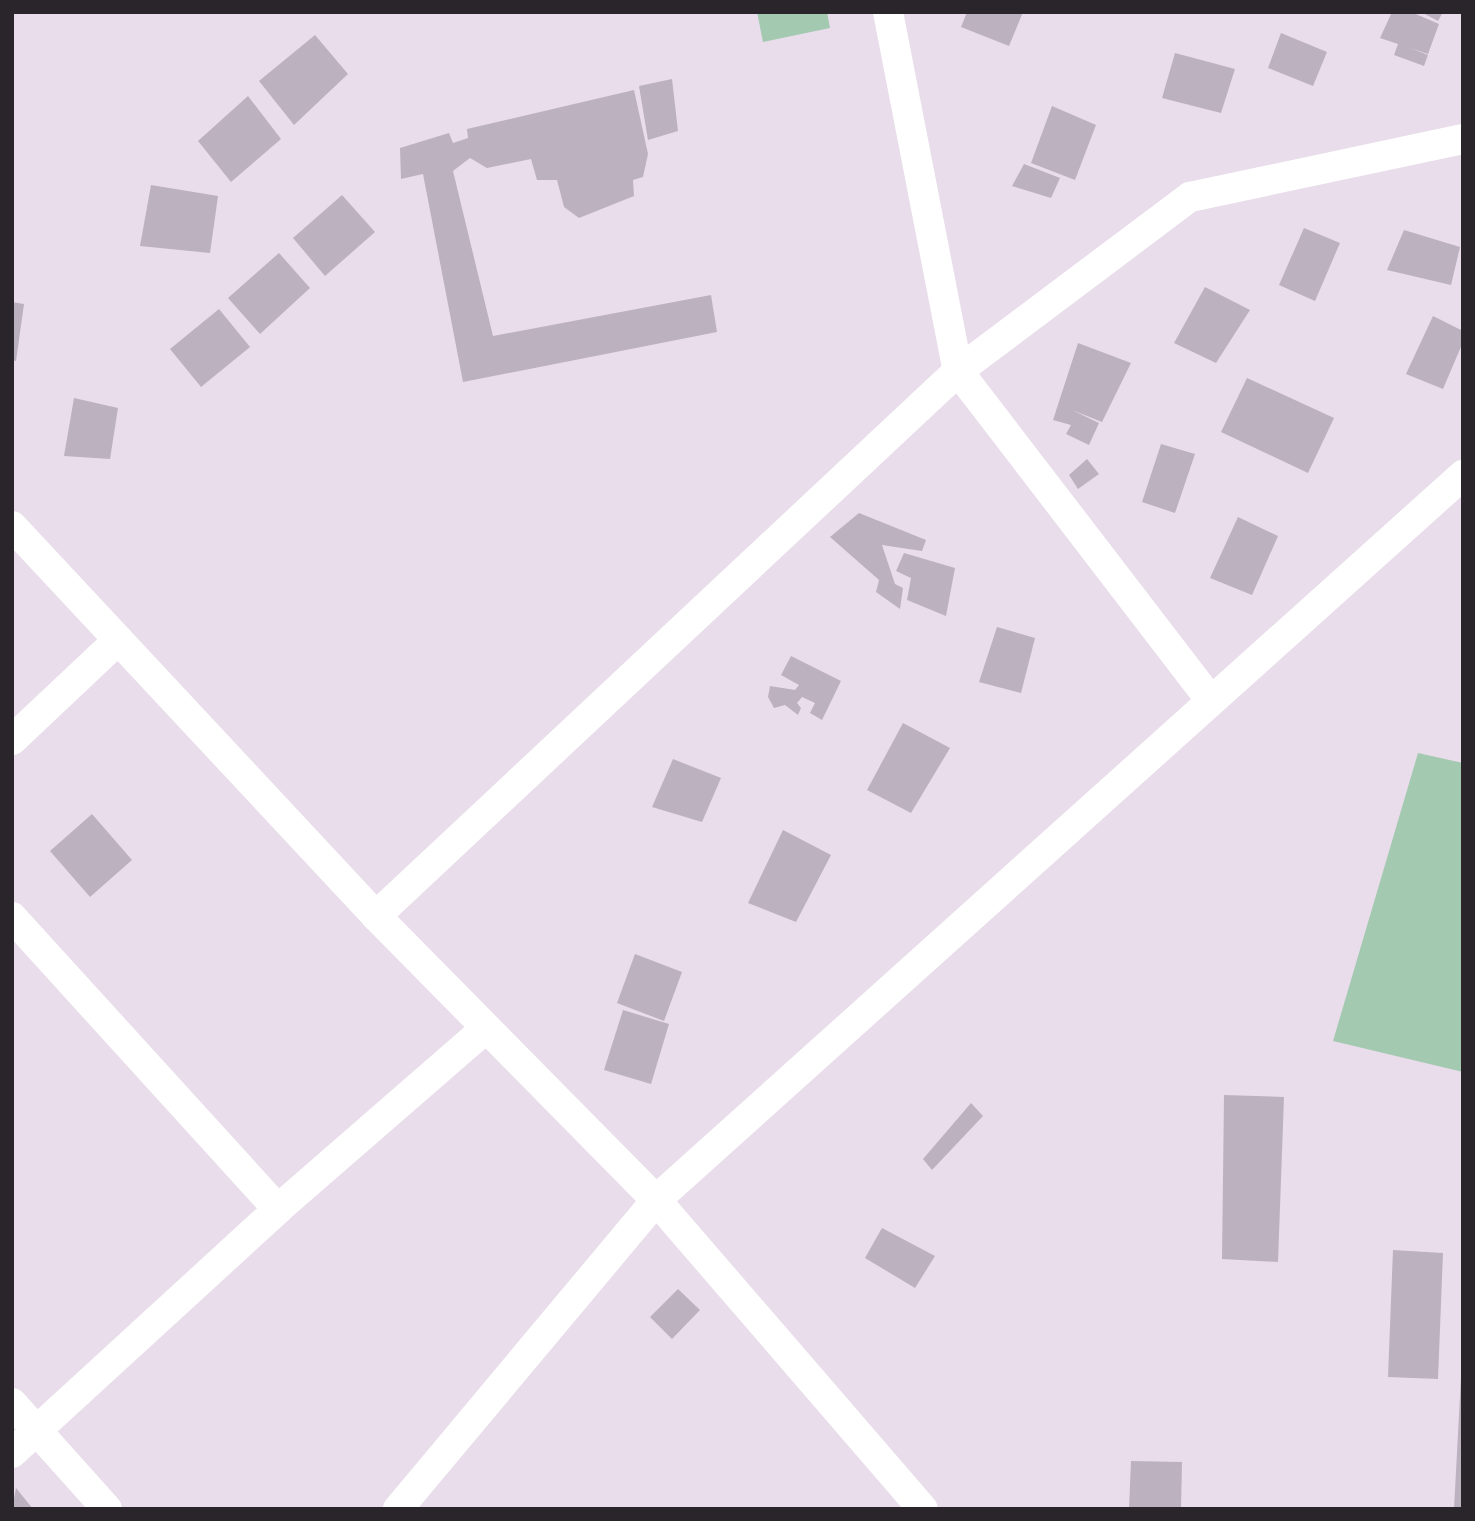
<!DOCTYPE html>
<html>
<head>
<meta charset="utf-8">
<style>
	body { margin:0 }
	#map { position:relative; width:1475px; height:1521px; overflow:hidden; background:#e9ddeb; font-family:Lato,sans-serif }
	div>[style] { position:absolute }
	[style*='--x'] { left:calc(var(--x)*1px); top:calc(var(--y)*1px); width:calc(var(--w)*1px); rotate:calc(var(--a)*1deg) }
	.green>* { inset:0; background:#a4c9b1 }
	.building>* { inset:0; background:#bcb1bf }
	.street>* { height:30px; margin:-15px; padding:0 15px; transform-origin:15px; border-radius:15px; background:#fff }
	span { translate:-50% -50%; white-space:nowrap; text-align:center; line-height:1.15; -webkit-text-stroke:7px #e9ddeb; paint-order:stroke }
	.frame { position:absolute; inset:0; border:14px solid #29252a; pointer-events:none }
</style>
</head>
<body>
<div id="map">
	<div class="green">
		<i style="clip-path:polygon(757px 12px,827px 12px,830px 28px,763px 42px)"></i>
		<i style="clip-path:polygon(1418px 753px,1463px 763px,1463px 1072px,1333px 1041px)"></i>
	</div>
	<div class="building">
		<i style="clip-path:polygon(967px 12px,1023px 12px,1009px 46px,961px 27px)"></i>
		<i style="clip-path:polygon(1392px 12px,1411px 12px,1439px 24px,1428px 54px,1410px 48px,1428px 55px,1424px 66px,1394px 55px,1398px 44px,1380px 38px)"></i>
		<i style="clip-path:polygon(1421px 12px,1443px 12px,1438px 21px)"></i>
		<i style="clip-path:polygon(1281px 33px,1327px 52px,1313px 86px,1268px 68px)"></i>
		<i style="clip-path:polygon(315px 35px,348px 74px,294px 125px,259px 81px)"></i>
		<i style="clip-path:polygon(1175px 53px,1235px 69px,1221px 113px,1162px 98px)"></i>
		<i style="clip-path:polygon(672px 79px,678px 131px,648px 140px,639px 86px)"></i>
		<i style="clip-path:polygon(634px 90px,648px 154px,643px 177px,633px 180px,634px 196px,579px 218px,564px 207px,557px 180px,537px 180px,531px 159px,487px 168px,470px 158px,453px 171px,493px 336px,711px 295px,717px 332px,463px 382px,423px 174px,401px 179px,400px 148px,449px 133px,453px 143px,468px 138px,467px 129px)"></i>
		<i style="clip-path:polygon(248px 96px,281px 139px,231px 182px,198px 141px)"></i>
		<i style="clip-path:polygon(1052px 106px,1096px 125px,1075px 180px,1031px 163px)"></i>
		<i style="clip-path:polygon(1024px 164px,1060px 178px,1051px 198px,1012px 186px)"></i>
		<i style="clip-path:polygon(151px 185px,218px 196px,210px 253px,140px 246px)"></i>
		<i style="clip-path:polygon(342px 195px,375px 232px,325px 276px,293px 238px)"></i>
		<i style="clip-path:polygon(1304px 228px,1340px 243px,1315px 301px,1279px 285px)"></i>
		<i style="clip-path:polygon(1404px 230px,1460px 247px,1451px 285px,1387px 270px)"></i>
		<i style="clip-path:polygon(279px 253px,310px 288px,260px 334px,228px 298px)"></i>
		<i style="clip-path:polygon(1205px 287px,1250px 310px,1216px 363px,1174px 343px)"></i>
		<i style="clip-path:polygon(12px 302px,24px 304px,16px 361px,12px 360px)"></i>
		<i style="clip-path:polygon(219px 309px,250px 347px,201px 387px,170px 349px)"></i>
		<i style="clip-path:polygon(1433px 316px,1463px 331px,1463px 342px,1443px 389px,1406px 374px)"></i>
		<i style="clip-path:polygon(1078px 343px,1131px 363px,1102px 422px,1072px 410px,1099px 423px,1089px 445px,1066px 434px,1071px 425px,1053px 420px)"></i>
		<i style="clip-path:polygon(1247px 378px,1334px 418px,1308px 473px,1221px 432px)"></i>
		<i style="clip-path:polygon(74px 398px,118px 408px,110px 459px,64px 456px)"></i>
		<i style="clip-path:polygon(1161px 444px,1195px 454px,1175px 513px,1142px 502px)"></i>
		<i style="clip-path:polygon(1087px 459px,1099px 474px,1078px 489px,1069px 475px)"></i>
		<i style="clip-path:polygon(859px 513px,926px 540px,922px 551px,882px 545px,895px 584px,903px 588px,900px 609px,876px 592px,879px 580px,830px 537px)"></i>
		<i style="clip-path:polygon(1238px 517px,1278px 536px,1252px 595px,1210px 578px)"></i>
		<i style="clip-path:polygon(904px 553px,955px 568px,946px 616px,907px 600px,911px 578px,896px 571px)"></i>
		<i style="clip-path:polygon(997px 627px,1035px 638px,1021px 693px,979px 682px)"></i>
		<i style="clip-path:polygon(791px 656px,841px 681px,822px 720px,810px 713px,815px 703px,802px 697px,797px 703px,801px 708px,798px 715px,785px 705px,774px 708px,768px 697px,770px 686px,795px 690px,799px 685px,781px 675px)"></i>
		<i style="clip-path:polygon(903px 723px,950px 748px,911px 813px,867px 790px)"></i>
		<i style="clip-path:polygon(673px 759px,721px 778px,702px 822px,652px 807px)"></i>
		<i style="clip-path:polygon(92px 814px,132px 860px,90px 897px,50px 851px)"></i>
		<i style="clip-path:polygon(783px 830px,831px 855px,796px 922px,748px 903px)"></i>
		<i style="clip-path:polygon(635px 954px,682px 972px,664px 1021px,617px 1003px)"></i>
		<i style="clip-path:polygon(623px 1010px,669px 1024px,651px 1084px,604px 1070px)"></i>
		<i style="clip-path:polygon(1224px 1095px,1284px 1097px,1278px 1262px,1222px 1259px)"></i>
		<i style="clip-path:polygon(971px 1103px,983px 1116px,932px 1170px,923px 1159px)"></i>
		<i style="clip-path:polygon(882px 1228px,935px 1256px,915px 1288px,865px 1258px)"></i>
		<i style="clip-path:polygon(1393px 1250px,1443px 1253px,1438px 1379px,1388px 1377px)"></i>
		<i style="clip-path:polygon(678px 1289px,700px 1310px,672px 1339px,650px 1317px)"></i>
		<i style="clip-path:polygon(1461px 1377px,1463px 1509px,1454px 1509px)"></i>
		<i style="clip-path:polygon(1131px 1461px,1182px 1462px,1181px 1509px,1129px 1509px)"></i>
		<i style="clip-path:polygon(16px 1488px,33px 1509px,12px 1509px)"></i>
	</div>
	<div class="street">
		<i style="--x:888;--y:12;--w:366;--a:79"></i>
		<i style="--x:958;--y:371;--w:412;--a:52.5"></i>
		<i style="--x:12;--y:526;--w:533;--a:46.97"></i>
		<i style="--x:376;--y:916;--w:399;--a:45.4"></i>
		<i style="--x:656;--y:1200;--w:408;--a:49.2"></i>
		<i style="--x:12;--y:740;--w:146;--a:-43.3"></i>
		<i style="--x:376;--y:916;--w:797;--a:-43.12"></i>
		<i style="--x:958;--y:371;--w:290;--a:-36.9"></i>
		<i style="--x:1190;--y:197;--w:279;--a:-12"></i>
		<i style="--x:12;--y:917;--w:395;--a:47.7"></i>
		<i style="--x:12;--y:1403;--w:142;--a:48.1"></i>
		<i style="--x:12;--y:1453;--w:361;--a:-42.5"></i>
		<i style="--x:278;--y:1209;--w:276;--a:-41"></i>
		<i style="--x:398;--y:1509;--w:403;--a:-50.1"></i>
		<i style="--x:656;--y:1200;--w:1085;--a:-41.94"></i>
	</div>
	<div class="frame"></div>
</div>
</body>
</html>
